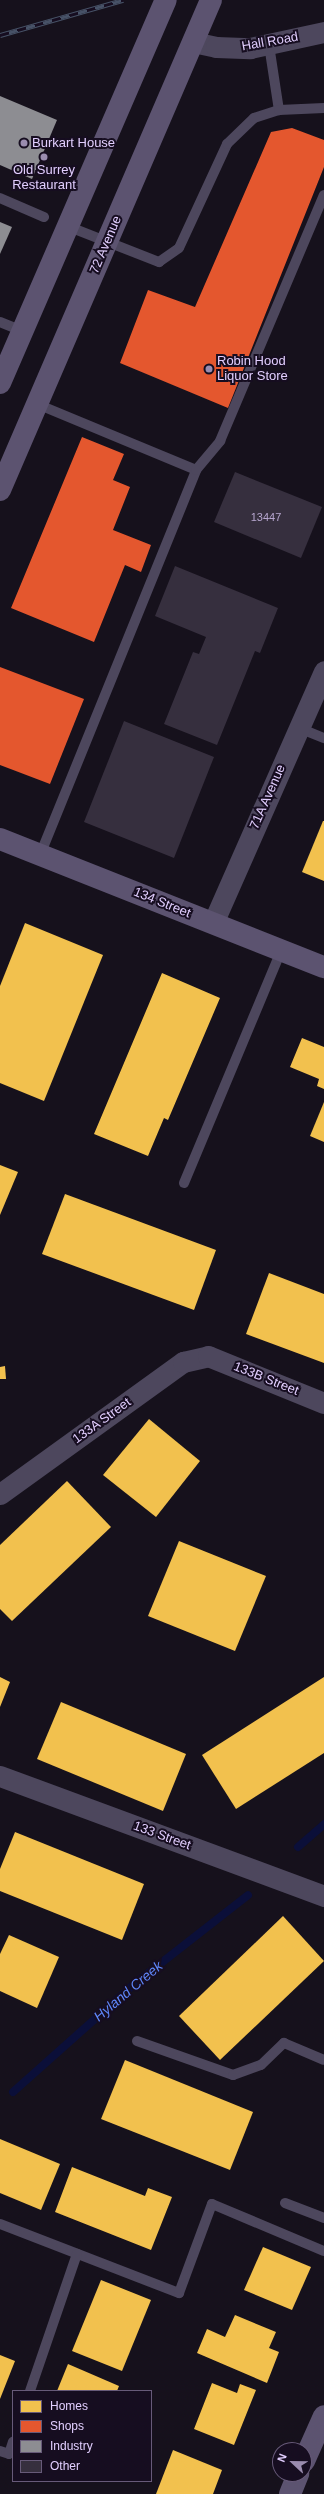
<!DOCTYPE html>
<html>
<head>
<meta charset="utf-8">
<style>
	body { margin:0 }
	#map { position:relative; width:324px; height:2494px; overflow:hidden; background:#16111c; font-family:Arial,sans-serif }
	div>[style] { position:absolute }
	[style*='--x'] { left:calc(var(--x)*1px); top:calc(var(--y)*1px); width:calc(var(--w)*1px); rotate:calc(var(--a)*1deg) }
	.homes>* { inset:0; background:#f2c14e }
	.shops>* { inset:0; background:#e4572e }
	.industry>* { inset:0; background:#8d8d92 }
	.stream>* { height:8px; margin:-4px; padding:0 4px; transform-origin:4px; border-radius:4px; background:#0b0f39 }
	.building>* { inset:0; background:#362f3e }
	.lane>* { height:10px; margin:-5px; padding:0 5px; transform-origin:5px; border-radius:5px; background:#4d475d }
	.street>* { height:21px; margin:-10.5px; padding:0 10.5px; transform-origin:10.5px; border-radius:10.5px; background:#4d475d }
	.secondary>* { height:22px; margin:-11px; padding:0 11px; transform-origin:11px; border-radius:11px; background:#5c5370 }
	.rail>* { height:4.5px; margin-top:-2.25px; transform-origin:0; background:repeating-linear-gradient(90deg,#160d20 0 9px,#475267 0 18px); box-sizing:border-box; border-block:1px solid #475267 }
	.dots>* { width:11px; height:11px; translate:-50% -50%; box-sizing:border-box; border:2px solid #160d20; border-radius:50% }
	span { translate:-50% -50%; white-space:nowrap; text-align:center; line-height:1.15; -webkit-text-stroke:4px #160d20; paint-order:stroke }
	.number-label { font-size:11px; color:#b6a6ce }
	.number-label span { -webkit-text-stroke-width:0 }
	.street-label { font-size:13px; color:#e1cefe }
	.poi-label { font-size:13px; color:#e1cefe }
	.left { translate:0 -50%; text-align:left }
	.water-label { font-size:14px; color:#5f87fb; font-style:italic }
	.legend { position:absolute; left:12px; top:2390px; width:140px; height:92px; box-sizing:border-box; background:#160d20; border:1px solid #675a79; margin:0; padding:5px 7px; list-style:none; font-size:12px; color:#e1cefe }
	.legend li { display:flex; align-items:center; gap:8px; height:20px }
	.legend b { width:20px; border:1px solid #675a79 }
	.north { position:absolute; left:272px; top:2442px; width:40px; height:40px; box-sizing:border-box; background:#160d20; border:1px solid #675a79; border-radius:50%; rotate:292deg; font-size:11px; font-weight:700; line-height:16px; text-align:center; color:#e1cefe }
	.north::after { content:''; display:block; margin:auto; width:14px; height:18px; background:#9a8caf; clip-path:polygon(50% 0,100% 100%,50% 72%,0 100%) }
</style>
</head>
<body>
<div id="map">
	<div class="homes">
		<i style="clip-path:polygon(323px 821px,324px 821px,324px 881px,302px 872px)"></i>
		<i style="clip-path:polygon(25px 923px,103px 955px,44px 1101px,0 1083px,0 986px)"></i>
		<i style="clip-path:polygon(162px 973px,220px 998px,168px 1120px,164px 1118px,148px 1156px,94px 1134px)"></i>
		<i style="clip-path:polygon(302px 1038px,324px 1047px,324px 1089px,317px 1086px,319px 1079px,290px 1067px)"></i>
		<i style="clip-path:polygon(324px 1102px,324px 1142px,310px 1136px)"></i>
		<i style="clip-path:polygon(0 1165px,18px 1172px,0 1215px)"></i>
		<i style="clip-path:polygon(65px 1194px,216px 1250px,194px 1310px,42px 1254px)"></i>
		<i style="clip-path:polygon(269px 1273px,324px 1294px,324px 1363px,246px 1334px)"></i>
		<i style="clip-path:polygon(5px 1366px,6px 1379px,0 1379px,0 1367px)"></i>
		<i style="clip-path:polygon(149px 1419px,200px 1461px,156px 1517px,103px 1475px)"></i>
		<i style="clip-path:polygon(67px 1481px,111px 1527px,12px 1621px,0 1609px,0 1545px)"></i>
		<i style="clip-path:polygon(179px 1541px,266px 1576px,235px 1651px,148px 1616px)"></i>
		<i style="clip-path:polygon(0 1677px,10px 1682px,0 1707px)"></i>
		<i style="clip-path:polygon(324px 1677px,324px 1753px,236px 1809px,202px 1755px)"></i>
		<i style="clip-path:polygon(61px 1702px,186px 1754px,163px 1811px,37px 1759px)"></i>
		<i style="clip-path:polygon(15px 1832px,144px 1884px,122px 1940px,0 1891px,0 1869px)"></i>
		<i style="clip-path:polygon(283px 1916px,324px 1961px,220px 2060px,179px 2016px)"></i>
		<i style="clip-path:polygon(9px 1935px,59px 1957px,37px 2008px,0 1991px,0 1954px)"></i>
		<i style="clip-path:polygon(125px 2060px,253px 2112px,230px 2170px,101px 2119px)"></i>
		<i style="clip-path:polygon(0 2139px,60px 2164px,41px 2210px,0 2193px)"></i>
		<i style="clip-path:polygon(72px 2167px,145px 2196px,148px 2188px,172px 2197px,151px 2250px,55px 2212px)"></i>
		<i style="clip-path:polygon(263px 2247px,311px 2267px,292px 2310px,244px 2290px)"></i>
		<i style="clip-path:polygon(101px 2280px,151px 2300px,122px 2371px,72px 2351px)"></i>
		<i style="clip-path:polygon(235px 2315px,276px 2332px,269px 2348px,279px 2352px,267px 2383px,197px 2353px,207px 2329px,225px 2337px)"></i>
		<i style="clip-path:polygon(0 2355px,15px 2361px,0 2399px)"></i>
		<i style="clip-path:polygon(68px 2364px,119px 2386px,117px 2391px,57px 2391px)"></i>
		<i style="clip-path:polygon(212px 2383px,237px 2393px,240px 2384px,256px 2390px,234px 2445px,194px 2429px)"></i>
		<i style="clip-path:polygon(173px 2450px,222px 2470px,213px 2494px,156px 2494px)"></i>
	</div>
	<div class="shops">
		<i style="clip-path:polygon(292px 128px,324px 140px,324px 167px,228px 408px,120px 363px,148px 290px,195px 307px,271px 132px)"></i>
		<i style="clip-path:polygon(82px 437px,124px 454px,113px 480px,130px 487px,113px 530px,151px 545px,141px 572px,125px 565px,94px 642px,11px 608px)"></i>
		<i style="clip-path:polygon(0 667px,84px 699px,50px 784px,0 765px)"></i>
	</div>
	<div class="industry">
		<i style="clip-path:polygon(0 96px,57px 120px,32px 179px,0 165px)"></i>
		<i style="clip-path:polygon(0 222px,12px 227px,0 254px)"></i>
	</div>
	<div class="stream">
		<i style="--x:298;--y:1847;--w:35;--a:-41"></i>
		<i style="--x:13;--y:2092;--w:161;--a:-41.7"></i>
		<i style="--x:133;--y:1985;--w:146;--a:-38"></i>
	</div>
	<div class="building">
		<i style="clip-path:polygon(235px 472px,322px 507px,301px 558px,214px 522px)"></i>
		<i style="clip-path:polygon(175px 566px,278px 608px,260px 653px,255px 651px,217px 745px,164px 724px,193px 652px,199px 654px,206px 637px,155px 616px)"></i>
		<i style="clip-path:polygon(124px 721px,214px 757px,174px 858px,84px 822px)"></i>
	</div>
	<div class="lane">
		<i style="--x:269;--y:45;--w:66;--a:81.3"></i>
		<i style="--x:0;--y:198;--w:48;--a:23.4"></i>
		<i style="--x:67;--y:226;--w:99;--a:21.4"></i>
		<i style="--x:159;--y:262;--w:24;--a:-35"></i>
		<i style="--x:179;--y:248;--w:115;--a:-65.2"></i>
		<i style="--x:227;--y:144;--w:37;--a:-44"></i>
		<i style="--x:254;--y:118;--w:26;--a:-18"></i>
		<i style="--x:279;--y:110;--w:45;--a:-2.5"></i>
		<i style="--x:0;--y:322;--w:24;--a:22"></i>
		<i style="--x:37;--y:404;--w:172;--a:22.5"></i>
		<i style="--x:299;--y:728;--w:27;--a:22"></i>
		<i style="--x:40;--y:855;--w:415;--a:-67.9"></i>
		<i style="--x:196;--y:470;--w:38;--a:-50"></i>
		<i style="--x:220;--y:441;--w:267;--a:-67.1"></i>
		<i style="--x:184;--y:1183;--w:251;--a:-67.3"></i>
		<i style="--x:137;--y:2041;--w:102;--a:19.5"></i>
		<i style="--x:233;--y:2075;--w:30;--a:-20"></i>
		<i style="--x:261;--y:2065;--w:32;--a:-44"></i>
		<i style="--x:284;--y:2043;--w:43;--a:23"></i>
		<i style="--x:285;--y:2203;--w:42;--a:21"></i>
		<i style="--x:0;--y:2224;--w:192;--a:21.1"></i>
		<i style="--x:179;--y:2293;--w:95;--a:-69.7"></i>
		<i style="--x:212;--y:2204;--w:121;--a:22.8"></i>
		<i style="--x:30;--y:2391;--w:145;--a:-71.1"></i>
		<i style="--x:0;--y:2451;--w:9;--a:18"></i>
		<i style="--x:9;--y:2454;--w:13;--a:-72"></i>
	</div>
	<div class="street">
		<i style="--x:193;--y:42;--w:24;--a:12"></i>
		<i style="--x:216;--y:47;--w:34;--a:2"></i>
		<i style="--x:250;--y:48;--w:76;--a:-12.2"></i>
		<i style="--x:213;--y:923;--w:275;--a:-66.2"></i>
		<i style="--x:0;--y:1494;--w:226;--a:-35.8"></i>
		<i style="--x:183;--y:1362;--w:26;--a:-13"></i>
		<i style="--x:208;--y:1356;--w:125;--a:22.1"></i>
		<i style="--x:0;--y:1776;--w:346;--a:20.3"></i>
	</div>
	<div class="secondary">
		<i style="--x:0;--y:383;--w:417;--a:-66.6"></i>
		<i style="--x:0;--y:490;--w:533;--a:-66.7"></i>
		<i style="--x:0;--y:839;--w:348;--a:21.6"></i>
		<i style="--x:304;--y:2461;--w:49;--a:-66"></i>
		<i style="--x:290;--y:2494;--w:22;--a:-68"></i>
	</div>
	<div class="rail">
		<i style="--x:0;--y:35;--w:128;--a:-15.9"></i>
	</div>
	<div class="dots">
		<i style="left:24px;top:143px;background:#9a8caf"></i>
		<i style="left:44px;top:157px;background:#9a8caf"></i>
		<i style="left:209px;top:369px;background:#9a8caf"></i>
	</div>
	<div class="number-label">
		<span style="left:266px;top:517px">13447</span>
	</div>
	<div class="street-label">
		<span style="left:270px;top:42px;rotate:-10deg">Hall Road</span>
		<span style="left:106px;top:245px;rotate:-67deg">72 Avenue</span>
		<span style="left:268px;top:797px;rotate:-66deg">71A Avenue</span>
		<span style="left:162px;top:903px;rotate:22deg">134 Street</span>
		<span style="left:266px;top:1379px;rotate:22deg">133B Street</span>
		<span style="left:102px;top:1421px;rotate:-36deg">133A Street</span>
		<span style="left:162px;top:1836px;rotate:20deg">133 Street</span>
	</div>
	<div class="poi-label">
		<span class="left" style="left:32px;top:143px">Burkart House</span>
		<span style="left:44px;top:178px">Old Surrey<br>Restaurant</span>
		<span class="left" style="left:217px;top:369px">Robin Hood<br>Liquor Store</span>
	</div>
	<div class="water-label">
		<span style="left:128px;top:1991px;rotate:-40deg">Hyland Creek</span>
	</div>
	<ul class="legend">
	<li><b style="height:11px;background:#f2c14e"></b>Homes</li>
	<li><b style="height:11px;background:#e4572e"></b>Shops</li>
	<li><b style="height:11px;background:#8d8d92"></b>Industry</li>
	<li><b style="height:11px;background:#362f3e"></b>Other</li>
	</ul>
	<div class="north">N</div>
</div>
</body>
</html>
